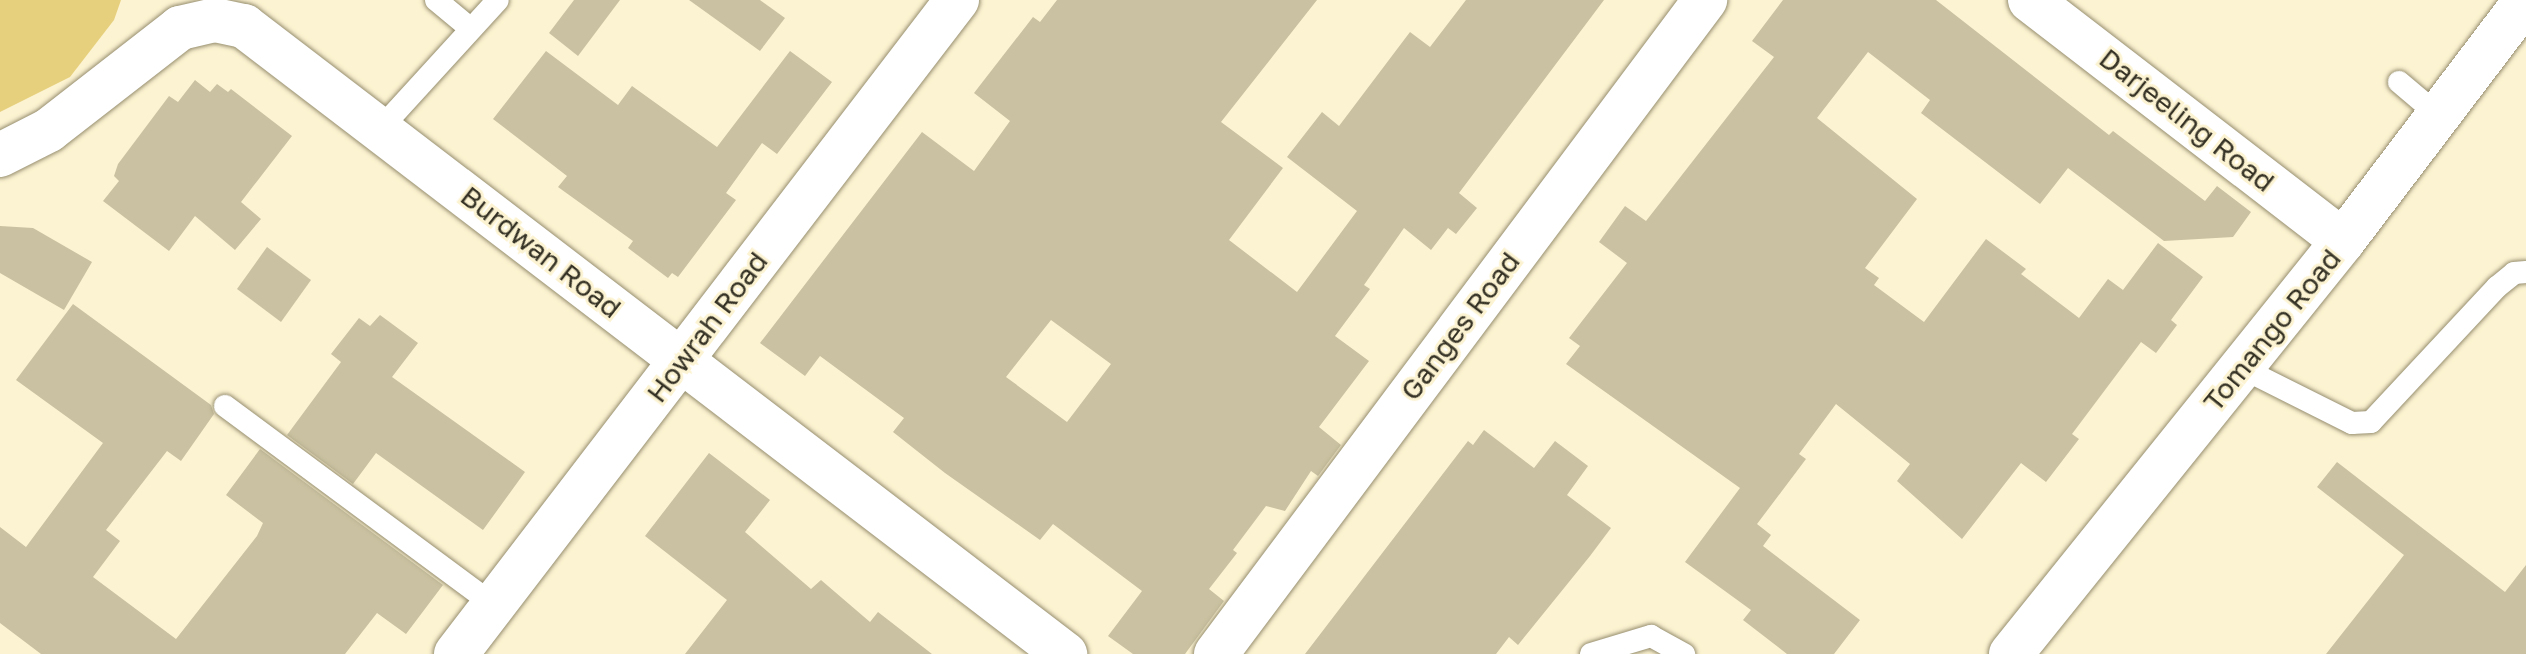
<!DOCTYPE html>
<html>
<head>
<meta charset="utf-8">
<style>
	body { margin:0 }
	#map { position:relative; width:2526px; height:654px; overflow:hidden; background:#fcf3d2; font-family:"Golos Text",sans-serif }
	div>[style] { position:absolute }
	[style*='--x'] { left:calc(var(--x)*1px); top:calc(var(--y)*1px); width:calc(var(--w)*1px); rotate:calc(var(--a)*1deg) }
	.green>* { inset:0; background:#e6d07d }
	.building>* { inset:0; background:#c9c1a1 }
	.roads { filter:drop-shadow(0 0 2px #968e6f) drop-shadow(0 0 2px #968e6f) }
	.service>* { height:22px; margin:-11px; padding:0 11px; transform-origin:11px; border-radius:11px; background:#fff }
	.minor>* { height:44px; margin:-22px; padding:0 22px; transform-origin:22px; border-radius:22px; background:#fff }
	span { translate:-50% -50%; white-space:nowrap; text-align:center; line-height:1.15; -webkit-text-stroke:6px #fcf3d2; paint-order:stroke }
	.street-label { font-size:28px; color:#353225 }
</style>
</head>
<body>
<div id="map">
	<div class="green">
		<i style="clip-path:polygon(0 0,121px 0,114px 20px,70px 77px,0 112px)"></i>
	</div>
	<div class="building">
		<i style="clip-path:polygon(574px 0,620px 0,578px 56px,549px 33px)"></i>
		<i style="clip-path:polygon(689px 0,760px 0,785px 18px,760px 51px)"></i>
		<i style="clip-path:polygon(evenodd,1057px 0,1317px 0,1221px 122px,1283px 168px,1229px 240px,1297px 292px,1357px 211px,1287px 157px,1322px 112px,1339px 126px,1410px 32px,1430px 47px,1466px 0,1604px 0,1459px 193px,1477px 208px,1456px 234px,1448px 228px,1431px 250px,1404px 228px,1364px 285px,1370px 289px,1335px 336px,1369px 361px,1319px 427px,1341px 445px,1318px 476px,1311px 471px,1285px 511px,1266px 506px,1233px 550px,1237px 553px,1209px 589px,1224px 601px,1185px 654px,1133px 654px,1108px 636px,1142px 591px,1053px 524px,1040px 540px,945px 473px,893px 432px,904px 418px,820px 356px,805px 376px,760px 343px,922px 132px,974px 171px,1010px 121px,974px 93px,1033px 17px,1040px 22px,1057px 0,1051px 320px,1111px 364px,1067px 422px,1006px 377px,1051px 320px)"></i>
		<i style="clip-path:polygon(1783px 0,1936px 0,2109px 135px,2113px 131px,2205px 201px,2217px 186px,2251px 212px,2233px 237px,2164px 241px,2068px 168px,2040px 204px,1921px 113px,1930px 100px,1868px 52px,1817px 118px,1917px 199px,1865px 268px,1879px 278px,1874px 285px,1924px 322px,1986px 239px,2026px 269px,2021px 274px,2079px 318px,2108px 279px,2123px 290px,2158px 243px,2203px 277px,2171px 320px,2177px 325px,2156px 353px,2141px 342px,2072px 434px,2079px 439px,2046px 482px,2021px 463px,1962px 539px,1897px 481px,1910px 464px,1836px 404px,1799px 454px,1806px 459px,1757px 524px,1771px 535px,1763px 546px,1860px 620px,1834px 654px,1787px 654px,1743px 620px,1751px 610px,1685px 562px,1740px 488px,1566px 364px,1580px 346px,1569px 338px,1627px 263px,1599px 242px,1625px 206px,1646px 221px,1774px 57px,1752px 41px)"></i>
		<i style="clip-path:polygon(546px 51px,618px 105px,632px 86px,717px 147px,790px 51px,832px 82px,777px 154px,762px 143px,726px 193px,736px 200px,678px 277px,672px 273px,668px 278px,628px 248px,633px 241px,558px 187px,567px 176px,493px 119px)"></i>
		<i style="clip-path:polygon(195px 80px,210px 92px,217px 84px,228px 92px,231px 89px,292px 136px,241px 202px,261px 219px,235px 250px,195px 216px,169px 251px,103px 201px,119px 181px,114px 176px,118px 164px,169px 96px,178px 102px)"></i>
		<i style="clip-path:polygon(0 226px,33px 228px,92px 262px,64px 310px,0 273px)"></i>
		<i style="clip-path:polygon(267px 247px,311px 280px,281px 322px,237px 289px)"></i>
		<i style="clip-path:polygon(73px 304px,211px 405px,214px 414px,181px 461px,167px 451px,106px 530px,120px 541px,93px 577px,176px 639px,257px 536px,263px 523px,226px 495px,260px 449px,443px 585px,406px 634px,377px 613px,345px 654px,41px 654px,0 623px,0 527px,26px 547px,103px 443px,16px 380px)"></i>
		<i style="clip-path:polygon(380px 315px,418px 343px,392px 377px,525px 472px,483px 530px,376px 453px,353px 484px,287px 435px,341px 362px,331px 354px,359px 318px,370px 326px)"></i>
		<i style="clip-path:polygon(1484px 430px,1534px 468px,1555px 441px,1588px 466px,1567px 495px,1611px 528px,1590px 556px,1518px 645px,1509px 637px,1496px 654px,1305px 654px,1468px 441px,1473px 445px)"></i>
		<i style="clip-path:polygon(709px 453px,770px 500px,745px 532px,811px 589px,821px 580px,870px 622px,878px 612px,932px 654px,685px 654px,727px 600px,645px 536px)"></i>
		<i style="clip-path:polygon(2337px 462px,2505px 592px,2526px 565px,2526px 654px,2326px 654px,2404px 555px,2317px 487px)"></i>
	</div>
	<div class="roads">
		<div class="service">
			<i style="--x:436;--y:0;--w:45;--a:39.6"></i>
			<i style="--x:2399;--y:82;--w:51;--a:40.2"></i>
			<i style="--x:381;--y:128;--w:173;--a:-47.6"></i>
			<i style="--x:2242;--y:368;--w:123;--a:26.6"></i>
			<i style="--x:2352;--y:423;--w:19;--a:-3"></i>
			<i style="--x:2371;--y:422;--w:185;--a:-47"></i>
			<i style="--x:2497;--y:287;--w:22;--a:-39"></i>
			<i style="--x:2514;--y:273;--w:12;--a:-5"></i>
			<i style="--x:225;--y:406;--w:335;--a:36.5"></i>
			<i style="--x:1591;--y:654;--w:63;--a:-16.7"></i>
			<i style="--x:1651;--y:636;--w:38;--a:29"></i>
		</div>
		<div class="minor">
			<i style="--x:2030;--y:0;--w:395;--a:37.6"></i>
			<i style="--x:0;--y:155;--w:55;--a:-27"></i>
			<i style="--x:49;--y:130;--w:166;--a:-37.9"></i>
			<i style="--x:180;--y:28;--w:36;--a:-13"></i>
			<i style="--x:215;--y:20;--w:30;--a:12"></i>
			<i style="--x:244;--y:26;--w:1034;--a:37.41"></i>
			<i style="--x:456;--y:654;--w:824;--a:-52.55"></i>
			<i style="--x:1216;--y:654;--w:817;--a:-53.21"></i>
			<i style="--x:2011;--y:654;--w:530;--a:-51.21"></i>
			<i style="--x:2343;--y:241;--w:303;--a:-52.8"></i>
		</div>
	</div>
	<div class="street-label">
		<span style="left:2187px;top:120px;rotate:38deg">Darjeeling Road</span>
		<span style="left:541px;top:252px;rotate:38deg">Burdwan Road</span>
		<span style="left:1460px;top:326px;rotate:-53deg">Ganges Road</span>
		<span style="left:707px;top:327px;rotate:-53deg">Howrah Road</span>
		<span style="left:2272px;top:330px;rotate:-51deg">Tomango Road</span>
	</div>
</div>
</body>
</html>
